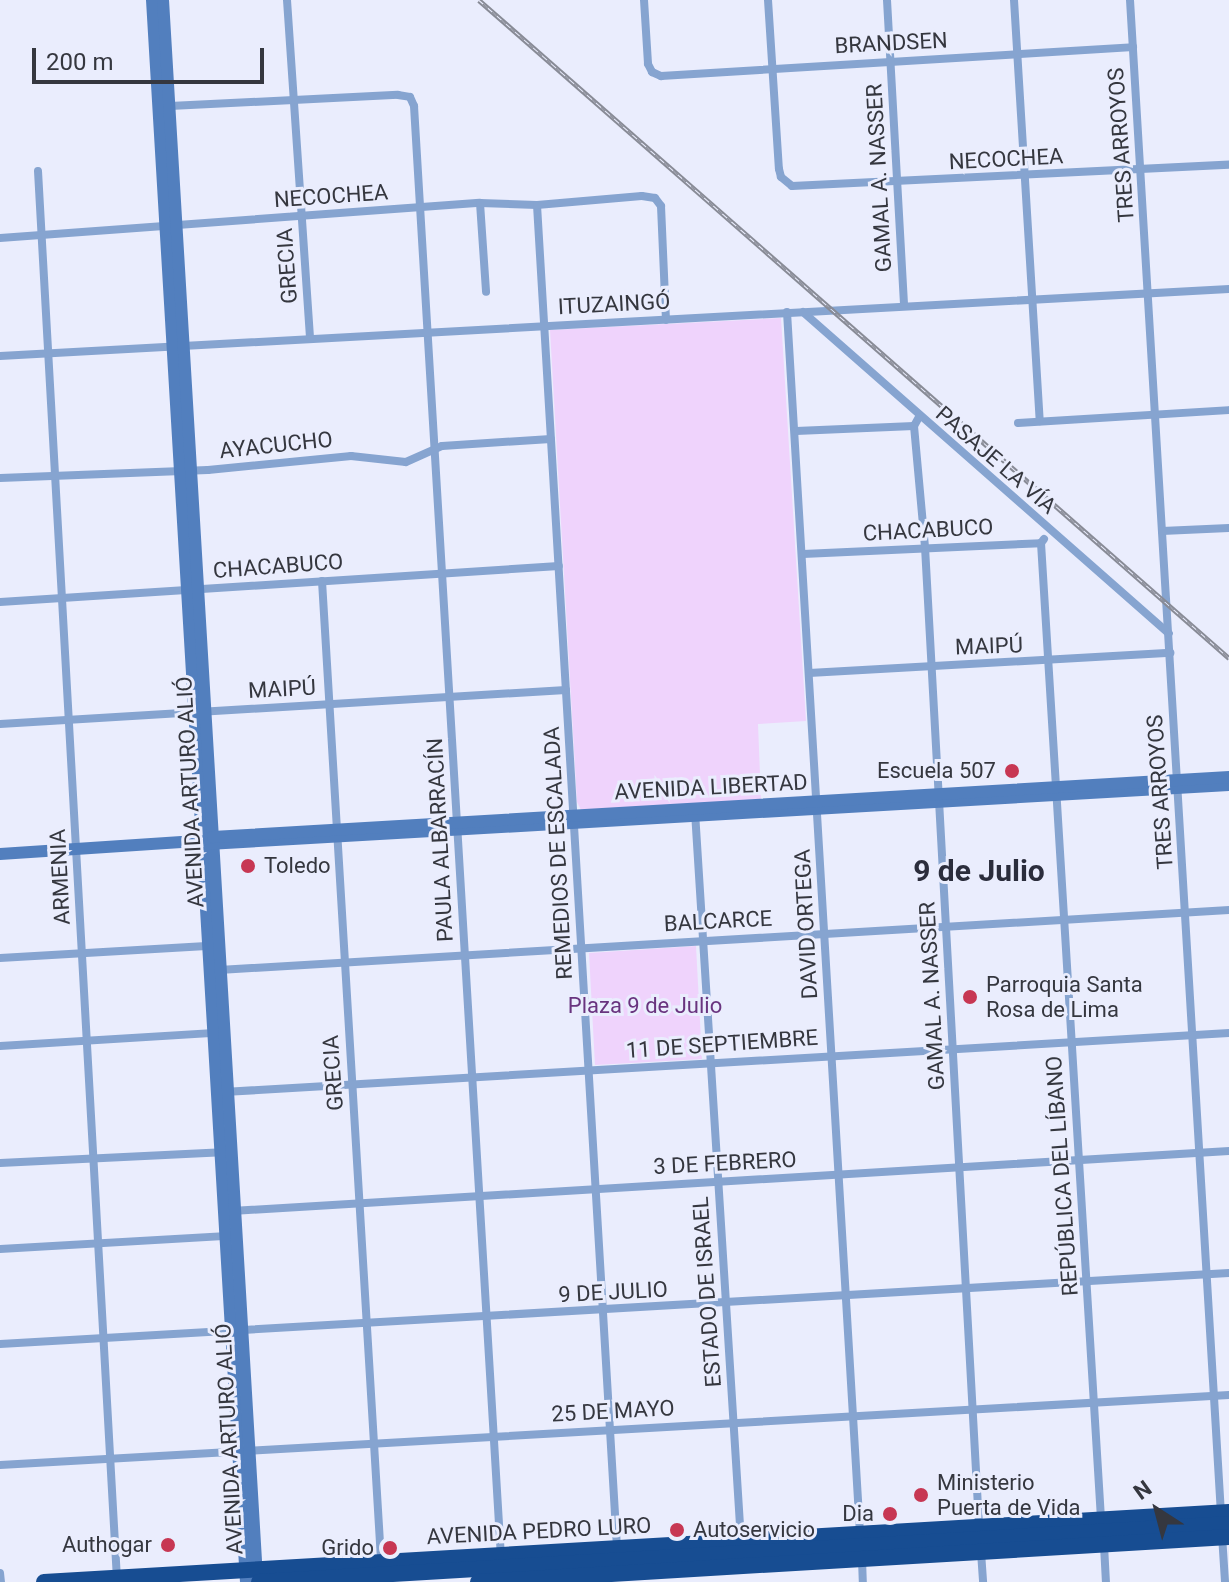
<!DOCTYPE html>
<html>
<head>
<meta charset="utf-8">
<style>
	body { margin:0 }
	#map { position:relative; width:1229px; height:1582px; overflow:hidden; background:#eaedfd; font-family:Roboto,sans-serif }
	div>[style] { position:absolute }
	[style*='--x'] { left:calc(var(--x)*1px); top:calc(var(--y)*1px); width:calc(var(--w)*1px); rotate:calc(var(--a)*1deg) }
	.green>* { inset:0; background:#efd3fc }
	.street>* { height:8px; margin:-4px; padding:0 4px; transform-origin:4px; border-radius:4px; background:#86a4d0 }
	.secondary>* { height:12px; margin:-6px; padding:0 6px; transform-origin:6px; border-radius:6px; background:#527fbe }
	.highway>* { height:16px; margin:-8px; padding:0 8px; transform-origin:8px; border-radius:8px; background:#174d92 }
	.rail>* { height:5px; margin-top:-2.5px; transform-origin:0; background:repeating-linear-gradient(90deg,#eaedfd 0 6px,#888b96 0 12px); box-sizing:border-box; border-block:2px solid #888b96 }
	.dots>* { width:22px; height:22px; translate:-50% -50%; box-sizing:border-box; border:4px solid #eaedfd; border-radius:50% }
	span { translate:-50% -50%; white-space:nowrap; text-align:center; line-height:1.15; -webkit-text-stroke:6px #eaedfd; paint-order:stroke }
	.street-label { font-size:22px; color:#35373f }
	.poi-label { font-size:22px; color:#35373f }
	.right { translate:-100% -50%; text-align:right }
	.left { translate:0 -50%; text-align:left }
	.park-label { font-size:22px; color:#69347f }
	.district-label { font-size:30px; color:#2b2d3c; font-weight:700 }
	.north { position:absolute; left:1117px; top:1470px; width:80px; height:80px; -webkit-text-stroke:6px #eaedfd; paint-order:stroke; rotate:324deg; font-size:22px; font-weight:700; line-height:32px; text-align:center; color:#35373f }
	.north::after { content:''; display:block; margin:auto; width:28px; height:36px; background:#35373f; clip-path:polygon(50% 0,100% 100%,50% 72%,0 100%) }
	.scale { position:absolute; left:32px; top:48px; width:232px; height:36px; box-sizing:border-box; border:4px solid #35373f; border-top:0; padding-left:10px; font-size:24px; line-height:28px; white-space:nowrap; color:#35373f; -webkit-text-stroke:6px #eaedfd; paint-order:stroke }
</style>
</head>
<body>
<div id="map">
	<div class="green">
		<i style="clip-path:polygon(781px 318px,806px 721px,758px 724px,761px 800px,581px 810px,577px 802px,550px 330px)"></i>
		<i style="clip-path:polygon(696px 946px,702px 1059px,595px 1065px,589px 953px)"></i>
	</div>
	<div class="street">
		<i style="--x:287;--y:0;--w:339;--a:86.1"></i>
		<i style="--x:644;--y:0;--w:64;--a:86.4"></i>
		<i style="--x:648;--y:64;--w:9;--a:63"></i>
		<i style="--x:652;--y:72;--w:10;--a:24"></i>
		<i style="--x:661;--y:76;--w:473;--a:-3.5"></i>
		<i style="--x:768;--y:0;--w:169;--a:86.3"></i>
		<i style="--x:779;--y:169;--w:8;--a:76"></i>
		<i style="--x:781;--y:177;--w:14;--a:39"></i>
		<i style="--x:792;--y:186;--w:438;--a:-2.8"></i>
		<i style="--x:887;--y:0;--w:306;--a:86.8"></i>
		<i style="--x:1014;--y:0;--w:422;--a:86.5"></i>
		<i style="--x:1130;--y:0;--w:1516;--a:86.56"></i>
		<i style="--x:170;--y:106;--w:228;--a:-2.8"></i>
		<i style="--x:398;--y:95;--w:12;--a:9"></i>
		<i style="--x:410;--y:97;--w:10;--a:66"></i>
		<i style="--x:414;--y:106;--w:1454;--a:86.57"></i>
		<i style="--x:38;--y:171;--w:1411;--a:86.79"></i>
		<i style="--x:480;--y:203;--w:89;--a:86.1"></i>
		<i style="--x:537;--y:205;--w:1345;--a:86.59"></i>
		<i style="--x:0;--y:238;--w:481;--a:-4.2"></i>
		<i style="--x:480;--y:203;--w:57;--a:2"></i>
		<i style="--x:537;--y:205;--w:105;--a:-4.9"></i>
		<i style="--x:642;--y:196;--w:13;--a:9"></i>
		<i style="--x:655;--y:198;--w:10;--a:53"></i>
		<i style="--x:661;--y:206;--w:114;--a:87.5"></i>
		<i style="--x:787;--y:312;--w:1224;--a:86.58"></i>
		<i style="--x:803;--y:312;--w:487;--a:41.3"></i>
		<i style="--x:0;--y:356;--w:1231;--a:-3.12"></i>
		<i style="--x:919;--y:417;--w:10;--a:119"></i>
		<i style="--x:914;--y:426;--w:121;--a:84.8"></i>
		<i style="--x:925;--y:547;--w:980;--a:86.84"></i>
		<i style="--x:1018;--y:423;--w:211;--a:-3.5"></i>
		<i style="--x:796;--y:431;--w:118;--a:-2.4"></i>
		<i style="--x:0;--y:478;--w:208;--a:-2.2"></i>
		<i style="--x:208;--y:470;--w:144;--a:-5.6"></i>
		<i style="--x:351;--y:456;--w:55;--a:6.2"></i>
		<i style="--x:406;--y:462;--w:39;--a:-24"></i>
		<i style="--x:442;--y:446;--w:109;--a:-3.7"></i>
		<i style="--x:1162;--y:531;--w:67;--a:-2.6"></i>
		<i style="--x:1041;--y:543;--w:978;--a:86.48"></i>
		<i style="--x:803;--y:554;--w:238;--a:-2.6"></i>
		<i style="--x:1041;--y:543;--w:5;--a:-53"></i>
		<i style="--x:322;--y:581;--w:982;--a:86.55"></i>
		<i style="--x:0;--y:602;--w:560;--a:-3.68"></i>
		<i style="--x:809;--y:673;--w:362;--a:-3.2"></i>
		<i style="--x:0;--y:724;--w:567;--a:-3.44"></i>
		<i style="--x:695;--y:812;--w:730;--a:86.39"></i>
		<i style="--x:0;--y:958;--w:211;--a:-3.3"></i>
		<i style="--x:219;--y:970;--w:1012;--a:-3.4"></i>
		<i style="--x:0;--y:1046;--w:215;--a:-3.5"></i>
		<i style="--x:224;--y:1092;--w:1007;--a:-3.36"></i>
		<i style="--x:0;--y:1163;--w:222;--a:-2.8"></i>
		<i style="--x:232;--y:1211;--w:999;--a:-3.44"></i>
		<i style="--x:0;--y:1249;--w:228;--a:-3.3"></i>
		<i style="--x:0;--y:1344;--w:1231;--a:-3.31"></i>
		<i style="--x:0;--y:1465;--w:1231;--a:-3.26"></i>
		<i style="--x:1222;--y:1535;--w:47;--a:86.3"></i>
		<i style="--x:1104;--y:1545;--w:37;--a:87"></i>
		<i style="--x:981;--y:1552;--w:30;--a:86"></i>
		<i style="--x:862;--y:1559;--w:23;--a:88"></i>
		<i style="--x:0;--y:1573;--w:9;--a:84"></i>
	</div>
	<div class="secondary">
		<i style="--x:152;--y:0;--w:1585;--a:86.6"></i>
		<i style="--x:163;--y:0;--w:1581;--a:86.59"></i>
		<i style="--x:208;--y:844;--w:1023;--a:-3.31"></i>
		<i style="--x:0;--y:854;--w:197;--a:-3.8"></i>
		<i style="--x:197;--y:841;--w:16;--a:-14"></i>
		<i style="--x:213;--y:837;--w:1018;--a:-3.38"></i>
	</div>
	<div class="highway">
		<i style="--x:44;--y:1582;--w:1187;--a:-3.38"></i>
		<i style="--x:259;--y:1582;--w:972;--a:-3.42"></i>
		<i style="--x:478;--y:1582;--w:752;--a:-3.43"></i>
	</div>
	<div class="rail">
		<i style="--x:479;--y:0;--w:998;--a:41.26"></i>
	</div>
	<div class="dots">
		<i style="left:1012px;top:771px;background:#c73753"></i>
		<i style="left:248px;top:866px;background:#c73753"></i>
		<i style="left:970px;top:997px;background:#c73753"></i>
		<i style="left:921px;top:1495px;background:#c73753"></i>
		<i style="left:890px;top:1514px;background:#c73753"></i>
		<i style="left:677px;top:1530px;background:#c73753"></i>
		<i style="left:168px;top:1545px;background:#c73753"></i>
		<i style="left:390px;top:1548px;background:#c73753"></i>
	</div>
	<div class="street-label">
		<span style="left:891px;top:43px;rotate:-3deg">BRANDSEN</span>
		<span style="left:1121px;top:145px;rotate:-94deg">TRES ARROYOS</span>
		<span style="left:1006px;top:159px;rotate:-3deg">NECOCHEA</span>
		<span style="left:879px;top:178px;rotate:-93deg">GAMAL A. NASSER</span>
		<span style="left:331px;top:196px;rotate:-4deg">NECOCHEA</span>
		<span style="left:287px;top:266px;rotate:-94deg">GRECIA</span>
		<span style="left:614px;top:304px;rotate:-3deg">ITUZAINGÓ</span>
		<span style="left:276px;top:445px;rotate:-6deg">AYACUCHO</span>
		<span style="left:996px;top:460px;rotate:41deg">PASAJE LA VÍA</span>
		<span style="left:928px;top:530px;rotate:-3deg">CHACABUCO</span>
		<span style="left:278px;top:566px;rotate:-4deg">CHACABUCO</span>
		<span style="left:989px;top:646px;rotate:-2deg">MAIPÚ</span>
		<span style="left:282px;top:689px;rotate:-3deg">MAIPÚ</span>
		<span style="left:711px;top:787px;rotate:-3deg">AVENIDA LIBERTAD</span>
		<span style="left:190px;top:792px;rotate:-93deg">AVENIDA ARTURO ALIÓ</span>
		<span style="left:1160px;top:792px;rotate:-94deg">TRES ARROYOS</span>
		<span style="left:440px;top:840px;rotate:-93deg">PAULA ALBARRACÍN</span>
		<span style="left:558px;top:853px;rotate:-93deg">REMEDIOS DE ESCALADA</span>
		<span style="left:60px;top:877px;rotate:-93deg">ARMENIA</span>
		<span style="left:718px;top:921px;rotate:-3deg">BALCARCE</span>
		<span style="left:806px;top:924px;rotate:-93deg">DAVID ORTEGA</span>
		<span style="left:932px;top:996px;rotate:-93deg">GAMAL A. NASSER</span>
		<span style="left:722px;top:1044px;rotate:-4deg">11 DE SEPTIEMBRE</span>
		<span style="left:333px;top:1073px;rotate:-94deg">GRECIA</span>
		<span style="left:725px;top:1163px;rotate:-3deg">3 DE FEBRERO</span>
		<span style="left:1062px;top:1176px;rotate:-94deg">REPÚBLICA DEL LÍBANO</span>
		<span style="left:613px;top:1292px;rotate:-3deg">9 DE JULIO</span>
		<span style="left:707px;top:1292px;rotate:-94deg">ESTADO DE ISRAEL</span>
		<span style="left:613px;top:1411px;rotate:-3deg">25 DE MAYO</span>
		<span style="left:229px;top:1439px;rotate:-93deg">AVENIDA ARTURO ALIÓ</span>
		<span style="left:539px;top:1531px;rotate:-3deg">AVENIDA PEDRO LURO</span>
	</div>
	<div class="poi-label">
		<span class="right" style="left:996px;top:771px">Escuela 507</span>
		<span class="left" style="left:264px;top:866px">Toledo</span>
		<span class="left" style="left:986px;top:997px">Parroquia Santa<br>Rosa de Lima</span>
		<span class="left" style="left:937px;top:1495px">Ministerio<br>Puerta de Vida</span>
		<span class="right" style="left:874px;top:1514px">Dia</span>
		<span class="left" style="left:693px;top:1530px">Autoservicio</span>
		<span class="right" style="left:152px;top:1545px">Authogar</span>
		<span class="right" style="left:374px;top:1548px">Grido</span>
	</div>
	<div class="park-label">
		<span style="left:645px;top:1006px">Plaza 9 de Julio</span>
	</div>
	<div class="district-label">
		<span style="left:979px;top:871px">9 de Julio</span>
	</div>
	<div class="north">N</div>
	<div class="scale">200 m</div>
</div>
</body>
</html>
